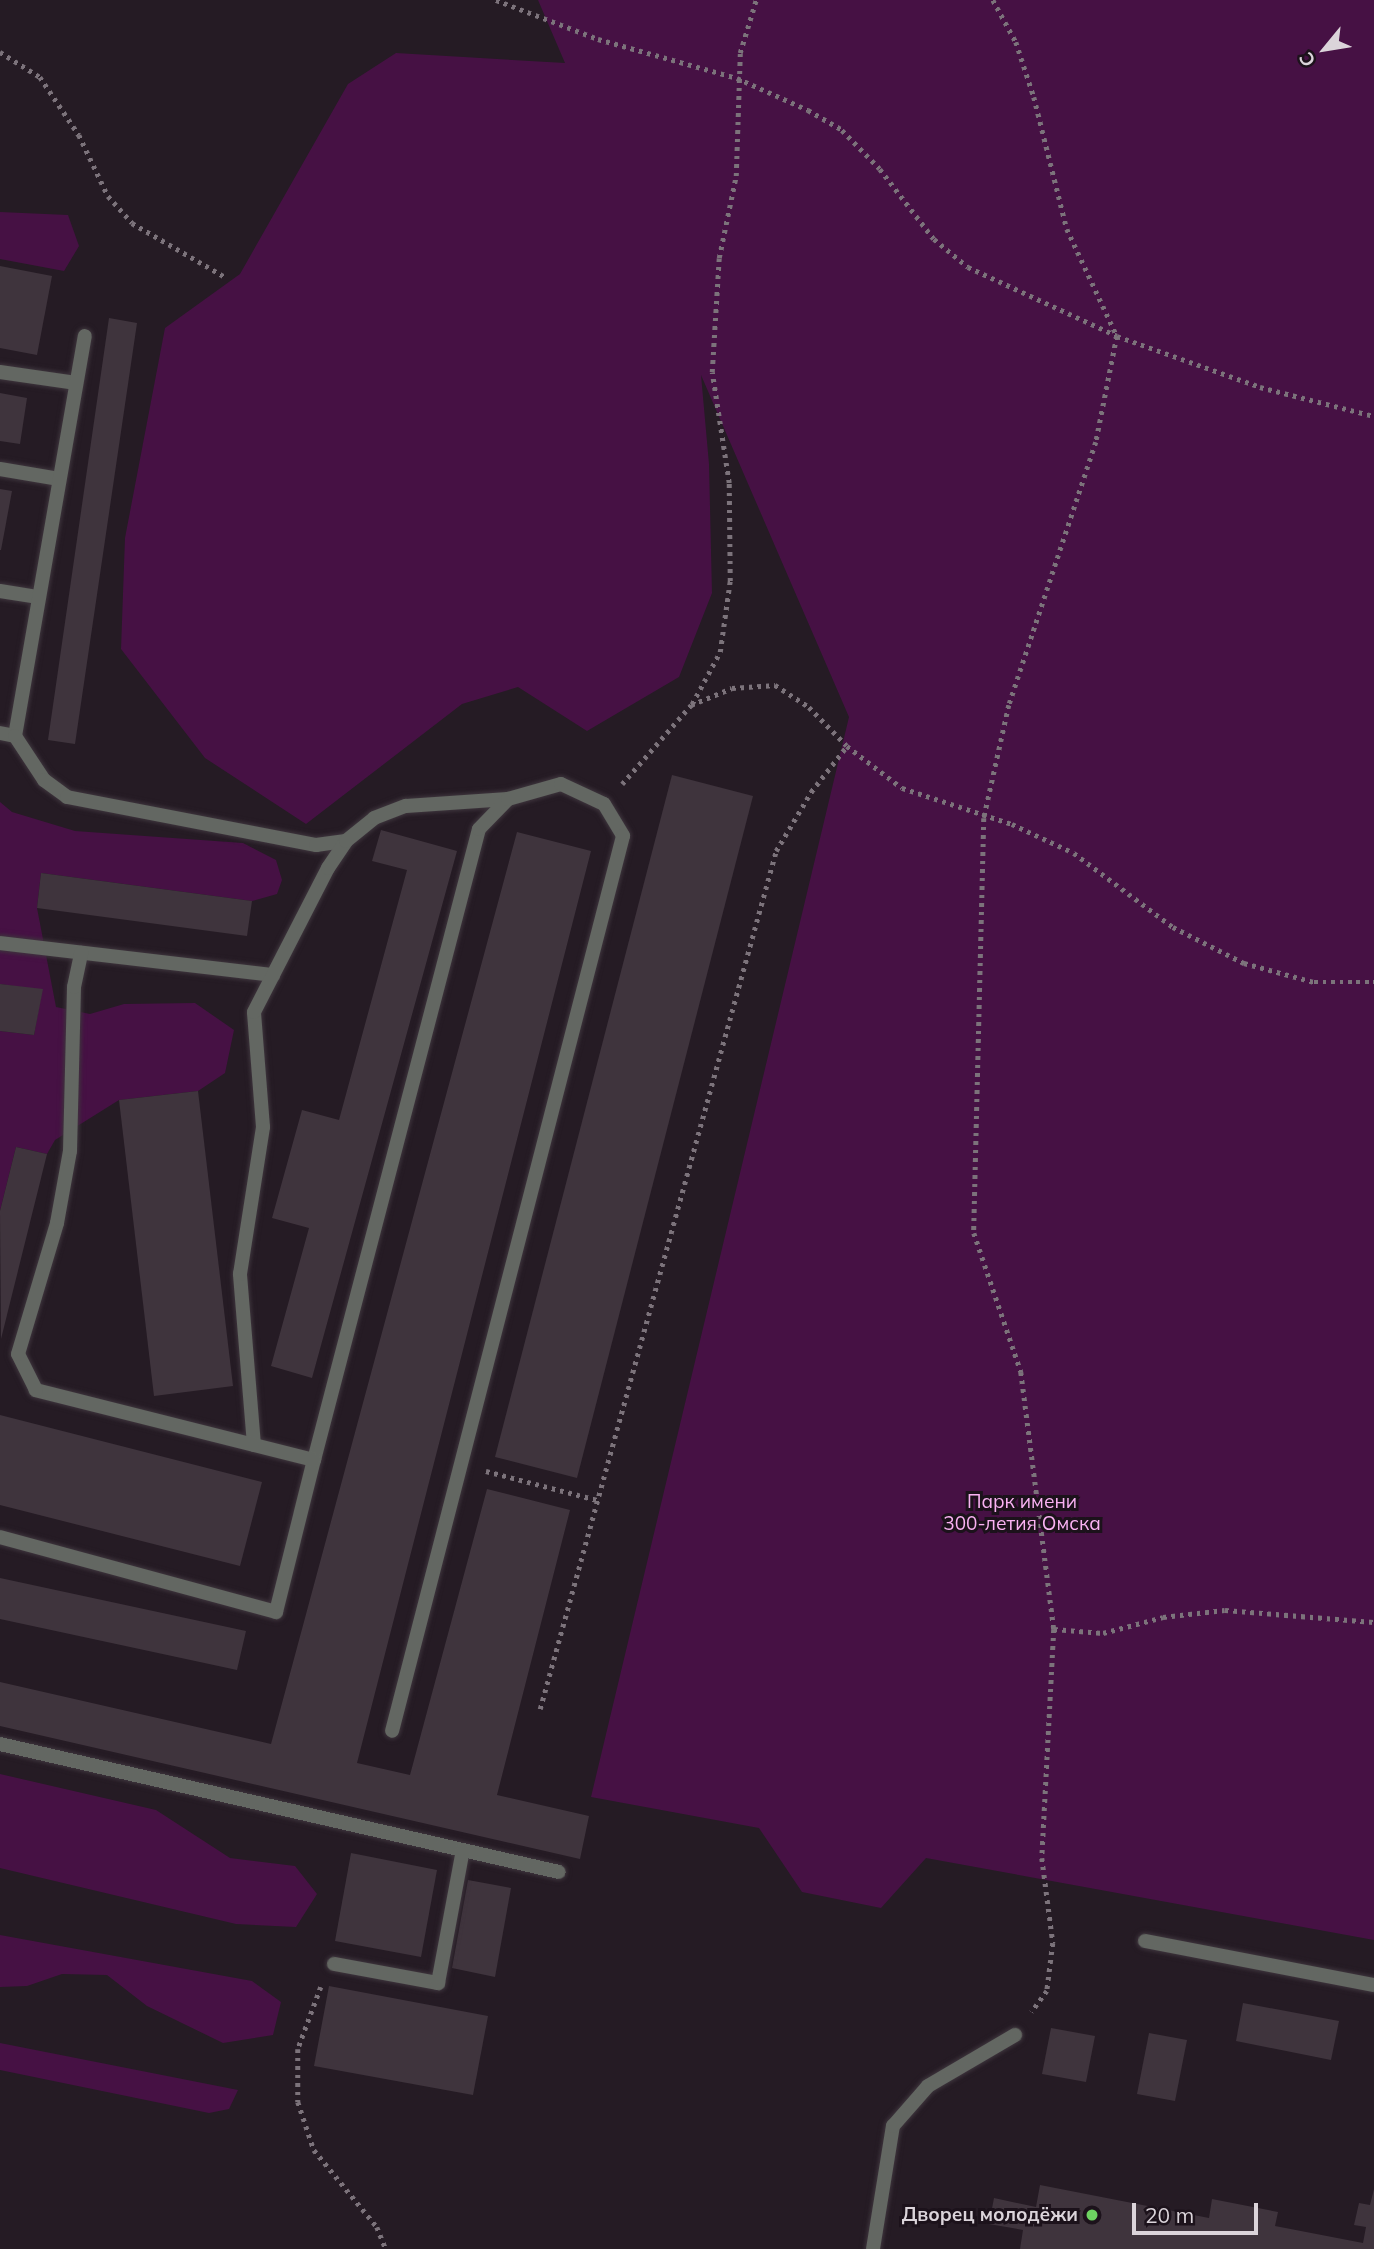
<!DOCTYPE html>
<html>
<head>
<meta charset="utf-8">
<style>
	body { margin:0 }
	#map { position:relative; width:1374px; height:2249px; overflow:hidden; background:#251b24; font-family:Mulish,sans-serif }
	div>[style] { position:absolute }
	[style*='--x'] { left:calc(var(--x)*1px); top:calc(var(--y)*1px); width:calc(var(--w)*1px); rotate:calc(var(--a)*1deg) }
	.green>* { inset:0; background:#461144 }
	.building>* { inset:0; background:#3f343d }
	.path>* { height:4.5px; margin-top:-2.25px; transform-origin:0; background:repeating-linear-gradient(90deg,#7c737b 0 3.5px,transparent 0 8.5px) }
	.roads { filter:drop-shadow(0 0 2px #3e353d) drop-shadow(0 0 2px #3e353d) }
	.lane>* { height:14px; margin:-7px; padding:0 7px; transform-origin:7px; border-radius:7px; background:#636762 }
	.dots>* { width:19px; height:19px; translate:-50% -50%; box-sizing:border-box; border:4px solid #1c121b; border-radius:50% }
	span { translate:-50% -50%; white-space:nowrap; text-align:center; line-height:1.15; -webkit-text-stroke:6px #1c121b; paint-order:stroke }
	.park-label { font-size:19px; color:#fab2f3 }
	.poi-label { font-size:19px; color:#dbd4da; font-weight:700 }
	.right { translate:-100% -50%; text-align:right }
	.north { position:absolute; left:1290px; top:14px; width:70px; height:70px; -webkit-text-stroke:5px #1c121b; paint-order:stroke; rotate:240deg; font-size:19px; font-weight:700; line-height:28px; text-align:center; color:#dbd4da }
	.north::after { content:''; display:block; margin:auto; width:24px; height:32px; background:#dbd4da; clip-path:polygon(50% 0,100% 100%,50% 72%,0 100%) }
	.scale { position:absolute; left:1132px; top:2203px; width:126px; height:32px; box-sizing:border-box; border:4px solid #dbd4da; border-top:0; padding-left:9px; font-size:21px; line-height:24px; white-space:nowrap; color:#dbd4da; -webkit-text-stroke:5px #1c121b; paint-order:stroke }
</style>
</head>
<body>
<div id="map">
	<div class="green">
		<i style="clip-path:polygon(538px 0,1374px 0,1374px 1940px,926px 1858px,881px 1908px,802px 1892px,759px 1828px,591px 1797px,849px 717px,701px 375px,709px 464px,712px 593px,679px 677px,587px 731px,518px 687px,462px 704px,306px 824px,205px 758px,121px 649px,125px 538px,165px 328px,240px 274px,348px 84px,396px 53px,565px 63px)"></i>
		<i style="clip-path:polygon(0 212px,68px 215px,79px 246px,64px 271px,0 259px)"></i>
		<i style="clip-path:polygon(0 802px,12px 812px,75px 831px,243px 843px,276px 860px,282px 880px,277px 894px,252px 901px,41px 873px,37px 908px,56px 1007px,90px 1014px,124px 1004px,195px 1003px,234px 1030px,225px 1073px,198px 1091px,119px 1100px,55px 1140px,47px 1154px,16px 1147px,0 1211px,0 1031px,34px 1035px,42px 990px,0 984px)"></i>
		<i style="clip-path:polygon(0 1774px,156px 1810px,230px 1858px,295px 1866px,317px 1894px,296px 1927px,236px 1924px,0 1868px)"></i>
		<i style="clip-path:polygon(0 1935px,252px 1981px,281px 2002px,273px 2035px,223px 2043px,147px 2006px,107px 1975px,62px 1974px,27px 1986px,0 1987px)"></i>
		<i style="clip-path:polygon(0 2043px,238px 2090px,229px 2109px,209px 2113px,0 2070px)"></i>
	</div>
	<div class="building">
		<i style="clip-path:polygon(0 266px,52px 276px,37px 355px,0 348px)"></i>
		<i style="clip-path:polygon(109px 318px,137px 323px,75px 744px,48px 740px)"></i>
		<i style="clip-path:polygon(0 393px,27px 398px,20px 444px,0 441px)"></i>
		<i style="clip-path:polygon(0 489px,12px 491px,1px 550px,0 550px)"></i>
		<i style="clip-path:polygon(672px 775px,753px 796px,577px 1478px,495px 1457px)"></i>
		<i style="clip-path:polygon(381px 830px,457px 851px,312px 1378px,271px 1366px,309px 1228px,272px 1218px,302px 1110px,339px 1120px,407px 870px,372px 861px)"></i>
		<i style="clip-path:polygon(517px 832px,591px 851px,357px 1763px,410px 1775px,487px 1489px,570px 1510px,497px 1795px,589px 1816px,580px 1859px,0 1726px,0 1682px,271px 1744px)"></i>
		<i style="clip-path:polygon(41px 873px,252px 901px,247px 936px,37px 908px)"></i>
		<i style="clip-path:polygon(0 984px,43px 989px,34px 1035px,0 1031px)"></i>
		<i style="clip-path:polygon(198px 1091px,233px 1386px,154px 1396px,119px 1100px)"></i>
		<i style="clip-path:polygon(16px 1147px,47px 1154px,1px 1339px,0 1211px)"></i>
		<i style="clip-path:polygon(0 1415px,262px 1482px,240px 1566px,0 1505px)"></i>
		<i style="clip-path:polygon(0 1578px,246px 1631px,237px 1670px,0 1619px)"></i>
		<i style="clip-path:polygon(351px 1853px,437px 1870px,421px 1957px,335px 1941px)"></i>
		<i style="clip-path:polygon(468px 1880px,511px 1888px,495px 1977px,452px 1968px)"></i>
		<i style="clip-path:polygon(329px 1986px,488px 2016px,473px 2095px,314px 2066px)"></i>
		<i style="clip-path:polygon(1243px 2003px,1339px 2021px,1331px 2060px,1236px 2041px)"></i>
		<i style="clip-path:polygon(1051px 2028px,1095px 2036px,1086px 2082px,1042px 2074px)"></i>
		<i style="clip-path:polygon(1149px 2033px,1187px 2040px,1175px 2101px,1137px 2094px)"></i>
		<i style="clip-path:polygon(1040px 2185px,1209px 2218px,1212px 2199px,1278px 2212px,1275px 2226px,1363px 2243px,1366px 2227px,1354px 2225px,1359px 2203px,1370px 2205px,1374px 2189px,1374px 2249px,1020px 2249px,1023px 2230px,989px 2224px,994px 2198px,1036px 2207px)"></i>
	</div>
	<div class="path">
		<i style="--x:496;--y:0;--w:109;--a:20.9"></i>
		<i style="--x:598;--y:39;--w:144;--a:15.7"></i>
		<i style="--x:737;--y:78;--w:78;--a:24.3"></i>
		<i style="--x:808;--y:110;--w:39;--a:30"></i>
		<i style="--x:842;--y:130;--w:54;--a:45.7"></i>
		<i style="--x:880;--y:169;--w:88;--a:52.4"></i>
		<i style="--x:934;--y:239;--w:44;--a:39.5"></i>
		<i style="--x:968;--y:267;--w:164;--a:24.8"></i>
		<i style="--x:1117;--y:336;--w:152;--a:19.6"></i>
		<i style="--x:1260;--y:387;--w:118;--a:14.3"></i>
		<i style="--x:993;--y:0;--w:48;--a:61.3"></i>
		<i style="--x:1016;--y:42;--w:58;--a:71.9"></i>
		<i style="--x:1034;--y:97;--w:136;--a:76"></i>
		<i style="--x:1067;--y:229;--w:118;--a:65"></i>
		<i style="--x:1117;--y:336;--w:108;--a:101.2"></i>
		<i style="--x:1096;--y:442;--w:277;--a:108.3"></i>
		<i style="--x:1009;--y:705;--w:116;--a:102.5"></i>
		<i style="--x:984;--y:818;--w:415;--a:91.4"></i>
		<i style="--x:974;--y:1233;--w:147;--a:71.3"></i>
		<i style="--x:1021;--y:1372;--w:259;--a:82.7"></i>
		<i style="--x:1054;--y:1629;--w:229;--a:93"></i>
		<i style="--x:1042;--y:1858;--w:86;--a:82.6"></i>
		<i style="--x:1053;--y:1943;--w:48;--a:97.1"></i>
		<i style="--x:1047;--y:1991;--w:26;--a:126"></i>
		<i style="--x:0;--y:52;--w:47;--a:32"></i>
		<i style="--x:40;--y:77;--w:70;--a:56.1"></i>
		<i style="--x:79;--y:135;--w:68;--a:64.6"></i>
		<i style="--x:108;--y:196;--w:36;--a:48"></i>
		<i style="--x:132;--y:223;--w:110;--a:30.1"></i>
		<i style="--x:692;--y:704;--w:59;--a:-61.7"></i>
		<i style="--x:720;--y:652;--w:72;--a:-82"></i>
		<i style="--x:730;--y:581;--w:98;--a:-90.6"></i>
		<i style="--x:729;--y:483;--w:112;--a:-98.7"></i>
		<i style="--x:712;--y:372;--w:114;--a:-86.5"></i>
		<i style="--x:719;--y:258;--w:84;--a:-78.3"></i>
		<i style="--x:736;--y:176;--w:123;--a:-88.1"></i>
		<i style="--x:740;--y:53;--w:55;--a:-73.2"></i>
		<i style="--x:622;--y:784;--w:105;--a:-48.9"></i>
		<i style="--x:691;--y:705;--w:44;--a:-22.5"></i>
		<i style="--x:732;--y:688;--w:43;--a:-4"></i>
		<i style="--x:775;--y:685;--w:40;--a:32.9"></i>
		<i style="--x:809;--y:707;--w:54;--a:45.7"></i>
		<i style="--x:847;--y:746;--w:69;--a:37.4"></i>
		<i style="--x:902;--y:788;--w:116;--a:18.1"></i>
		<i style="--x:1012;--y:824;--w:68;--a:25.1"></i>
		<i style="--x:1074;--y:853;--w:124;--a:36.8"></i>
		<i style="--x:1173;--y:927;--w:80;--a:26.9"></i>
		<i style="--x:1244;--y:963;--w:73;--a:15.2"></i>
		<i style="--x:1314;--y:982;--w:60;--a:0"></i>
		<i style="--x:486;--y:1471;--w:115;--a:14.6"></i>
		<i style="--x:1054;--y:1629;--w:49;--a:4.7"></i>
		<i style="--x:1103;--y:1633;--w:62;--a:-14.9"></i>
		<i style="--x:1163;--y:1617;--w:62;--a:-6.4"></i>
		<i style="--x:1225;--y:1610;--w:149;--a:4.6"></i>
		<i style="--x:540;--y:1709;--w:890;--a:-74.62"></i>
		<i style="--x:776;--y:851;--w:69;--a:-59.3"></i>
		<i style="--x:811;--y:792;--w:58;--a:-52"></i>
		<i style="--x:321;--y:1987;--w:66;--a:110.4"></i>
		<i style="--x:298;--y:2049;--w:53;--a:90"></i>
		<i style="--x:298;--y:2102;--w:51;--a:71.6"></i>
		<i style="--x:314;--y:2150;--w:99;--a:50.7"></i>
		<i style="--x:377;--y:2227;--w:24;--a:68"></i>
	</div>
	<div class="roads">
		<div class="lane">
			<i style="--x:0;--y:372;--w:77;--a:8.2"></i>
			<i style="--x:0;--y:469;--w:60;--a:9.6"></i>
			<i style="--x:0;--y:591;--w:39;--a:9"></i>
			<i style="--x:0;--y:733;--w:15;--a:11"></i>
			<i style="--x:15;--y:736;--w:406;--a:-80.1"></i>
			<i style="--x:15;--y:736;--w:53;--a:56.6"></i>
			<i style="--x:44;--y:780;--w:29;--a:36"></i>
			<i style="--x:67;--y:797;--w:254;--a:10.9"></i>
			<i style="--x:316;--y:845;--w:30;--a:-8"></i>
			<i style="--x:0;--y:943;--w:275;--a:6.7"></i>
			<i style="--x:254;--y:1445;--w:172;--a:-94.7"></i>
			<i style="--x:240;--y:1274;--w:149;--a:-81.1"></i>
			<i style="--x:263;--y:1127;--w:115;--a:-94.5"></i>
			<i style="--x:254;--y:1012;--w:162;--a:-62.8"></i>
			<i style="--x:328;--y:868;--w:32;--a:-56"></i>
			<i style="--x:346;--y:841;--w:36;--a:-39"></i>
			<i style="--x:374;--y:818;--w:34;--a:-21"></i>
			<i style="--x:406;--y:806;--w:102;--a:-3.9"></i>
			<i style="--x:314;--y:1460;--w:652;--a:-75.35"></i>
			<i style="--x:479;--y:829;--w:42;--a:-46"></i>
			<i style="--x:508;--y:799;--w:55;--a:-15.8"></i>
			<i style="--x:561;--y:784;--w:47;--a:24.9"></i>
			<i style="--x:604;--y:804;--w:37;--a:59"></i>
			<i style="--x:623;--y:836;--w:924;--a:104.47"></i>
			<i style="--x:0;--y:1537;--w:286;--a:15.2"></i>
			<i style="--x:276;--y:1612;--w:157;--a:-76"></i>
			<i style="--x:314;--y:1460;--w:287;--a:-165.9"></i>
			<i style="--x:36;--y:1390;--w:40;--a:-116.6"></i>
			<i style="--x:18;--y:1354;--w:137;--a:-73.4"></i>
			<i style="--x:57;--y:1223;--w:73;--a:-79.8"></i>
			<i style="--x:70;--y:1151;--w:164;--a:-88.6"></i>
			<i style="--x:74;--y:987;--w:35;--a:-78"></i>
			<i style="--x:0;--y:1744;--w:573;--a:12.9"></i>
			<i style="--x:1145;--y:1941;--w:233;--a:10.9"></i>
			<i style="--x:334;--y:1964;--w:106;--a:10.4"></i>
			<i style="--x:438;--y:1983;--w:135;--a:-79.4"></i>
			<i style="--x:873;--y:2249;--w:125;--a:-80.8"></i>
			<i style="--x:893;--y:2126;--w:53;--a:-48.8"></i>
			<i style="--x:928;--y:2086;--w:101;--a:-30.4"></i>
		</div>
	</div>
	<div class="dots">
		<i style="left:1092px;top:2215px;background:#6dd361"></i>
	</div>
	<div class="park-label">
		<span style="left:1022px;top:1513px">Парк имени<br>300-летия Омска</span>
	</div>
	<div class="poi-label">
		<span class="right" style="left:1078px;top:2215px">Дворец молодёжи</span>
	</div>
	<div class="north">С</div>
	<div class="scale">20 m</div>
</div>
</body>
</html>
